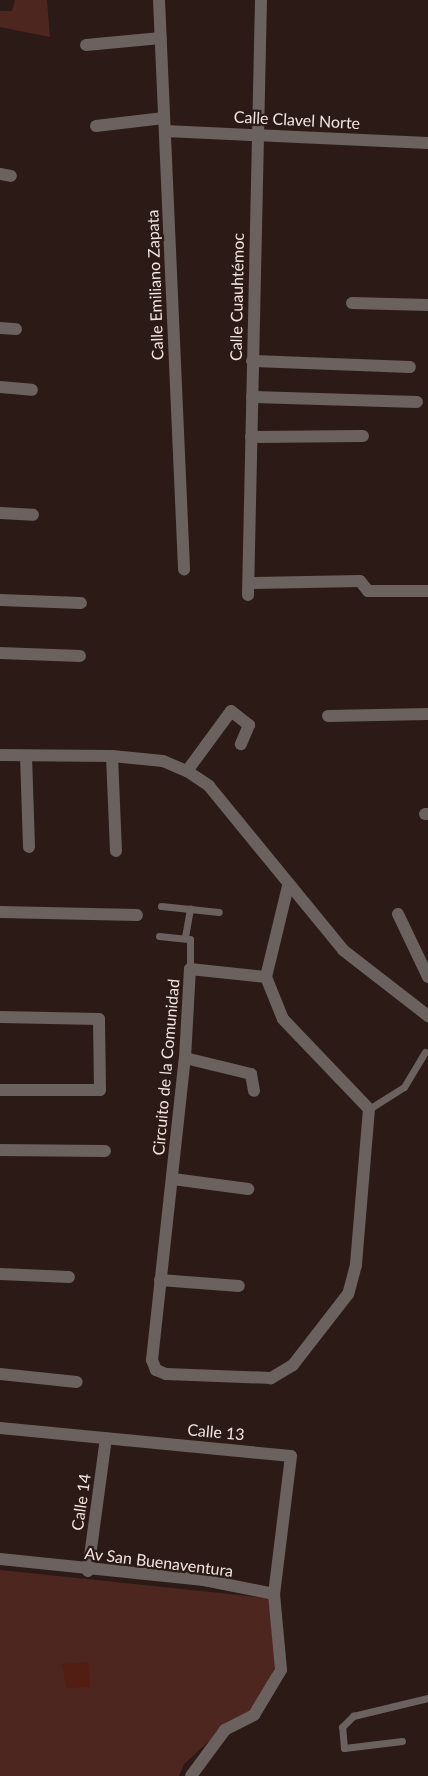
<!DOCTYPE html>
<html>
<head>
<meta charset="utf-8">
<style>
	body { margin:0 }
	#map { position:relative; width:428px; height:1776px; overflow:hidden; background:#2b1a16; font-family:Lato,sans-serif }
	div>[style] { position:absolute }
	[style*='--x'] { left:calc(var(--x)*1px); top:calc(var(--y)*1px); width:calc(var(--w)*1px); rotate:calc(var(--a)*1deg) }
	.green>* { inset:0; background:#4d271f }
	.building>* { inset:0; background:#521d13 }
	.lane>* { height:7px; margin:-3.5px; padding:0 3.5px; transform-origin:3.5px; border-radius:3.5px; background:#6b615f }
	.street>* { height:12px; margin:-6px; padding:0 6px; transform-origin:6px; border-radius:6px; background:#6b615f }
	span { translate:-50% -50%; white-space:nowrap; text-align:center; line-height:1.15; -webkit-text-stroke:4.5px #2b1a16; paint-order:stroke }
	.street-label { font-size:16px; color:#f2e5e2 }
</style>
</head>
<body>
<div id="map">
	<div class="green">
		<i style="clip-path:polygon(15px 0,47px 0,50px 37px,0 27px,0 11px,12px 11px)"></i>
		<i style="clip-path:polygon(0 1570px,269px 1598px,275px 1666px,257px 1710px,220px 1731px,184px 1764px,179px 1776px,0 1776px)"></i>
	</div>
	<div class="building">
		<i style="clip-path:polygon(88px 1662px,90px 1687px,66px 1688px,62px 1664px)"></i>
	</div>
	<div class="lane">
		<i style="--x:161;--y:906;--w:58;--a:5.9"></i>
		<i style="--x:159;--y:936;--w:31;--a:6"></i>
		<i style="--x:190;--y:939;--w:30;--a:90"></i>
		<i style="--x:185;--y:937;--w:29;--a:-80"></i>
		<i style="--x:369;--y:1109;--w:41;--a:-32.2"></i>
		<i style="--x:404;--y:1087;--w:41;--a:-59"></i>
		<i style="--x:402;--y:1741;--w:58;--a:173.1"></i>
		<i style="--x:344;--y:1748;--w:21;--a:-95"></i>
		<i style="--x:342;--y:1727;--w:16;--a:-45"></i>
		<i style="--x:353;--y:1716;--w:77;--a:-13.5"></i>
	</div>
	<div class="street">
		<i style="--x:159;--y:0;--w:570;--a:87.48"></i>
		<i style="--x:86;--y:45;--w:75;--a:-5.3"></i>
		<i style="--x:96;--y:126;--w:68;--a:-6.7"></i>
		<i style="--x:165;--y:131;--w:263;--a:2.6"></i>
		<i style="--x:0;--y:174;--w:11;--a:10"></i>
		<i style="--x:352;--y:303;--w:76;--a:1.5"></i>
		<i style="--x:0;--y:328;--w:16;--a:4"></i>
		<i style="--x:252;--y:361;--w:158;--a:2.2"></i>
		<i style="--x:0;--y:387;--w:32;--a:5"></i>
		<i style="--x:252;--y:397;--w:165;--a:1.7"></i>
		<i style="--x:251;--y:437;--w:112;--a:-0.5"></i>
		<i style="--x:0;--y:513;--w:33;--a:3"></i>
		<i style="--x:249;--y:583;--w:111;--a:-1"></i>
		<i style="--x:360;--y:581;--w:13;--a:51"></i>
		<i style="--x:368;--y:591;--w:60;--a:0"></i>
		<i style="--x:248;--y:595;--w:595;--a:-88.75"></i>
		<i style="--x:0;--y:600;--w:81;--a:2.1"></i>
		<i style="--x:0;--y:653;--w:80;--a:2.1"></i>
		<i style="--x:328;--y:716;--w:100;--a:-1.1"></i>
		<i style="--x:0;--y:755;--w:112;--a:0.5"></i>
		<i style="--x:112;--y:756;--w:51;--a:5.6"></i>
		<i style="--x:163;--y:761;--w:26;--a:23"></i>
		<i style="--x:187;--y:771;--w:27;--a:34"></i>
		<i style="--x:209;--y:786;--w:212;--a:50.7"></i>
		<i style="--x:343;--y:950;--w:108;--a:37.8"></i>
		<i style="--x:26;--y:756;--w:91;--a:88.1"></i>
		<i style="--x:112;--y:756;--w:95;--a:87.6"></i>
		<i style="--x:187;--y:771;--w:74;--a:-53.7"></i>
		<i style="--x:231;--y:711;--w:23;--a:38"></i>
		<i style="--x:249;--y:725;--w:21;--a:113"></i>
		<i style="--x:425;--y:814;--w:3;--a:0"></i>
		<i style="--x:0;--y:912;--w:137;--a:1.3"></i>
		<i style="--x:398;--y:914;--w:70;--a:64.5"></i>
		<i style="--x:190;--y:969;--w:76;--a:6"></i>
		<i style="--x:266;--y:977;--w:45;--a:68"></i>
		<i style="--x:283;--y:1019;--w:124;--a:46.3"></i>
		<i style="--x:369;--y:1109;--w:157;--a:94.8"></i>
		<i style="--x:356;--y:1265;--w:30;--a:105"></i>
		<i style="--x:348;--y:1294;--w:90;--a:127.8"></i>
		<i style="--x:293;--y:1365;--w:26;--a:149"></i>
		<i style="--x:271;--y:1378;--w:105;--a:-177.8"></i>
		<i style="--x:166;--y:1374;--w:11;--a:-158"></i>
		<i style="--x:156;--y:1370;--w:11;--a:-112"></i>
		<i style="--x:152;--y:1360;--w:304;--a:-83.8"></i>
		<i style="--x:185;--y:1058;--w:89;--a:-86.8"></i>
		<i style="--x:266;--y:977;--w:94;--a:-76.4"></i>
		<i style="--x:0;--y:1017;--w:99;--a:1.2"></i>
		<i style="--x:99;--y:1019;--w:71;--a:89.2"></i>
		<i style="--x:100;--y:1090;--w:100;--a:180"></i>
		<i style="--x:185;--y:1058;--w:68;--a:13.6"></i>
		<i style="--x:251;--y:1074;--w:17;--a:80"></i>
		<i style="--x:0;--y:1150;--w:105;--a:0.5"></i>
		<i style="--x:173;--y:1179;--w:76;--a:7.6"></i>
		<i style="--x:0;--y:1274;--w:69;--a:2.5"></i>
		<i style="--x:160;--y:1280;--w:79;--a:4.3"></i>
		<i style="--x:0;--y:1374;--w:77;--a:5.9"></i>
		<i style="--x:0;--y:1428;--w:292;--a:5.5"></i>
		<i style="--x:291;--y:1456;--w:139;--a:97"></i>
		<i style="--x:0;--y:1559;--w:205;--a:5.9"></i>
		<i style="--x:204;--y:1580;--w:71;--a:11.3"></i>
		<i style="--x:274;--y:1594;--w:76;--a:84.7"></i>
		<i style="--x:281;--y:1670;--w:52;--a:121"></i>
		<i style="--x:254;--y:1715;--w:33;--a:153"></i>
		<i style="--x:225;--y:1730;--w:57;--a:126.5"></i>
		<i style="--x:88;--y:1571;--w:134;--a:-82.3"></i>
	</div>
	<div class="street-label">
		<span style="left:297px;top:120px;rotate:3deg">Calle Clavel Norte</span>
		<span style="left:155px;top:285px;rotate:-92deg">Calle Emiliano Zapata</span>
		<span style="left:237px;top:297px;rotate:-89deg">Calle Cuauhtémoc</span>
		<span style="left:166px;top:1067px;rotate:-85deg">Circuito de la Comunidad</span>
		<span style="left:216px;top:1432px;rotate:5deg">Calle 13</span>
		<span style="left:81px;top:1502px;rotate:-82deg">Calle 14</span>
		<span style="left:159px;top:1562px;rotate:7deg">Av San Buenaventura</span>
	</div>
</div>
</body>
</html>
